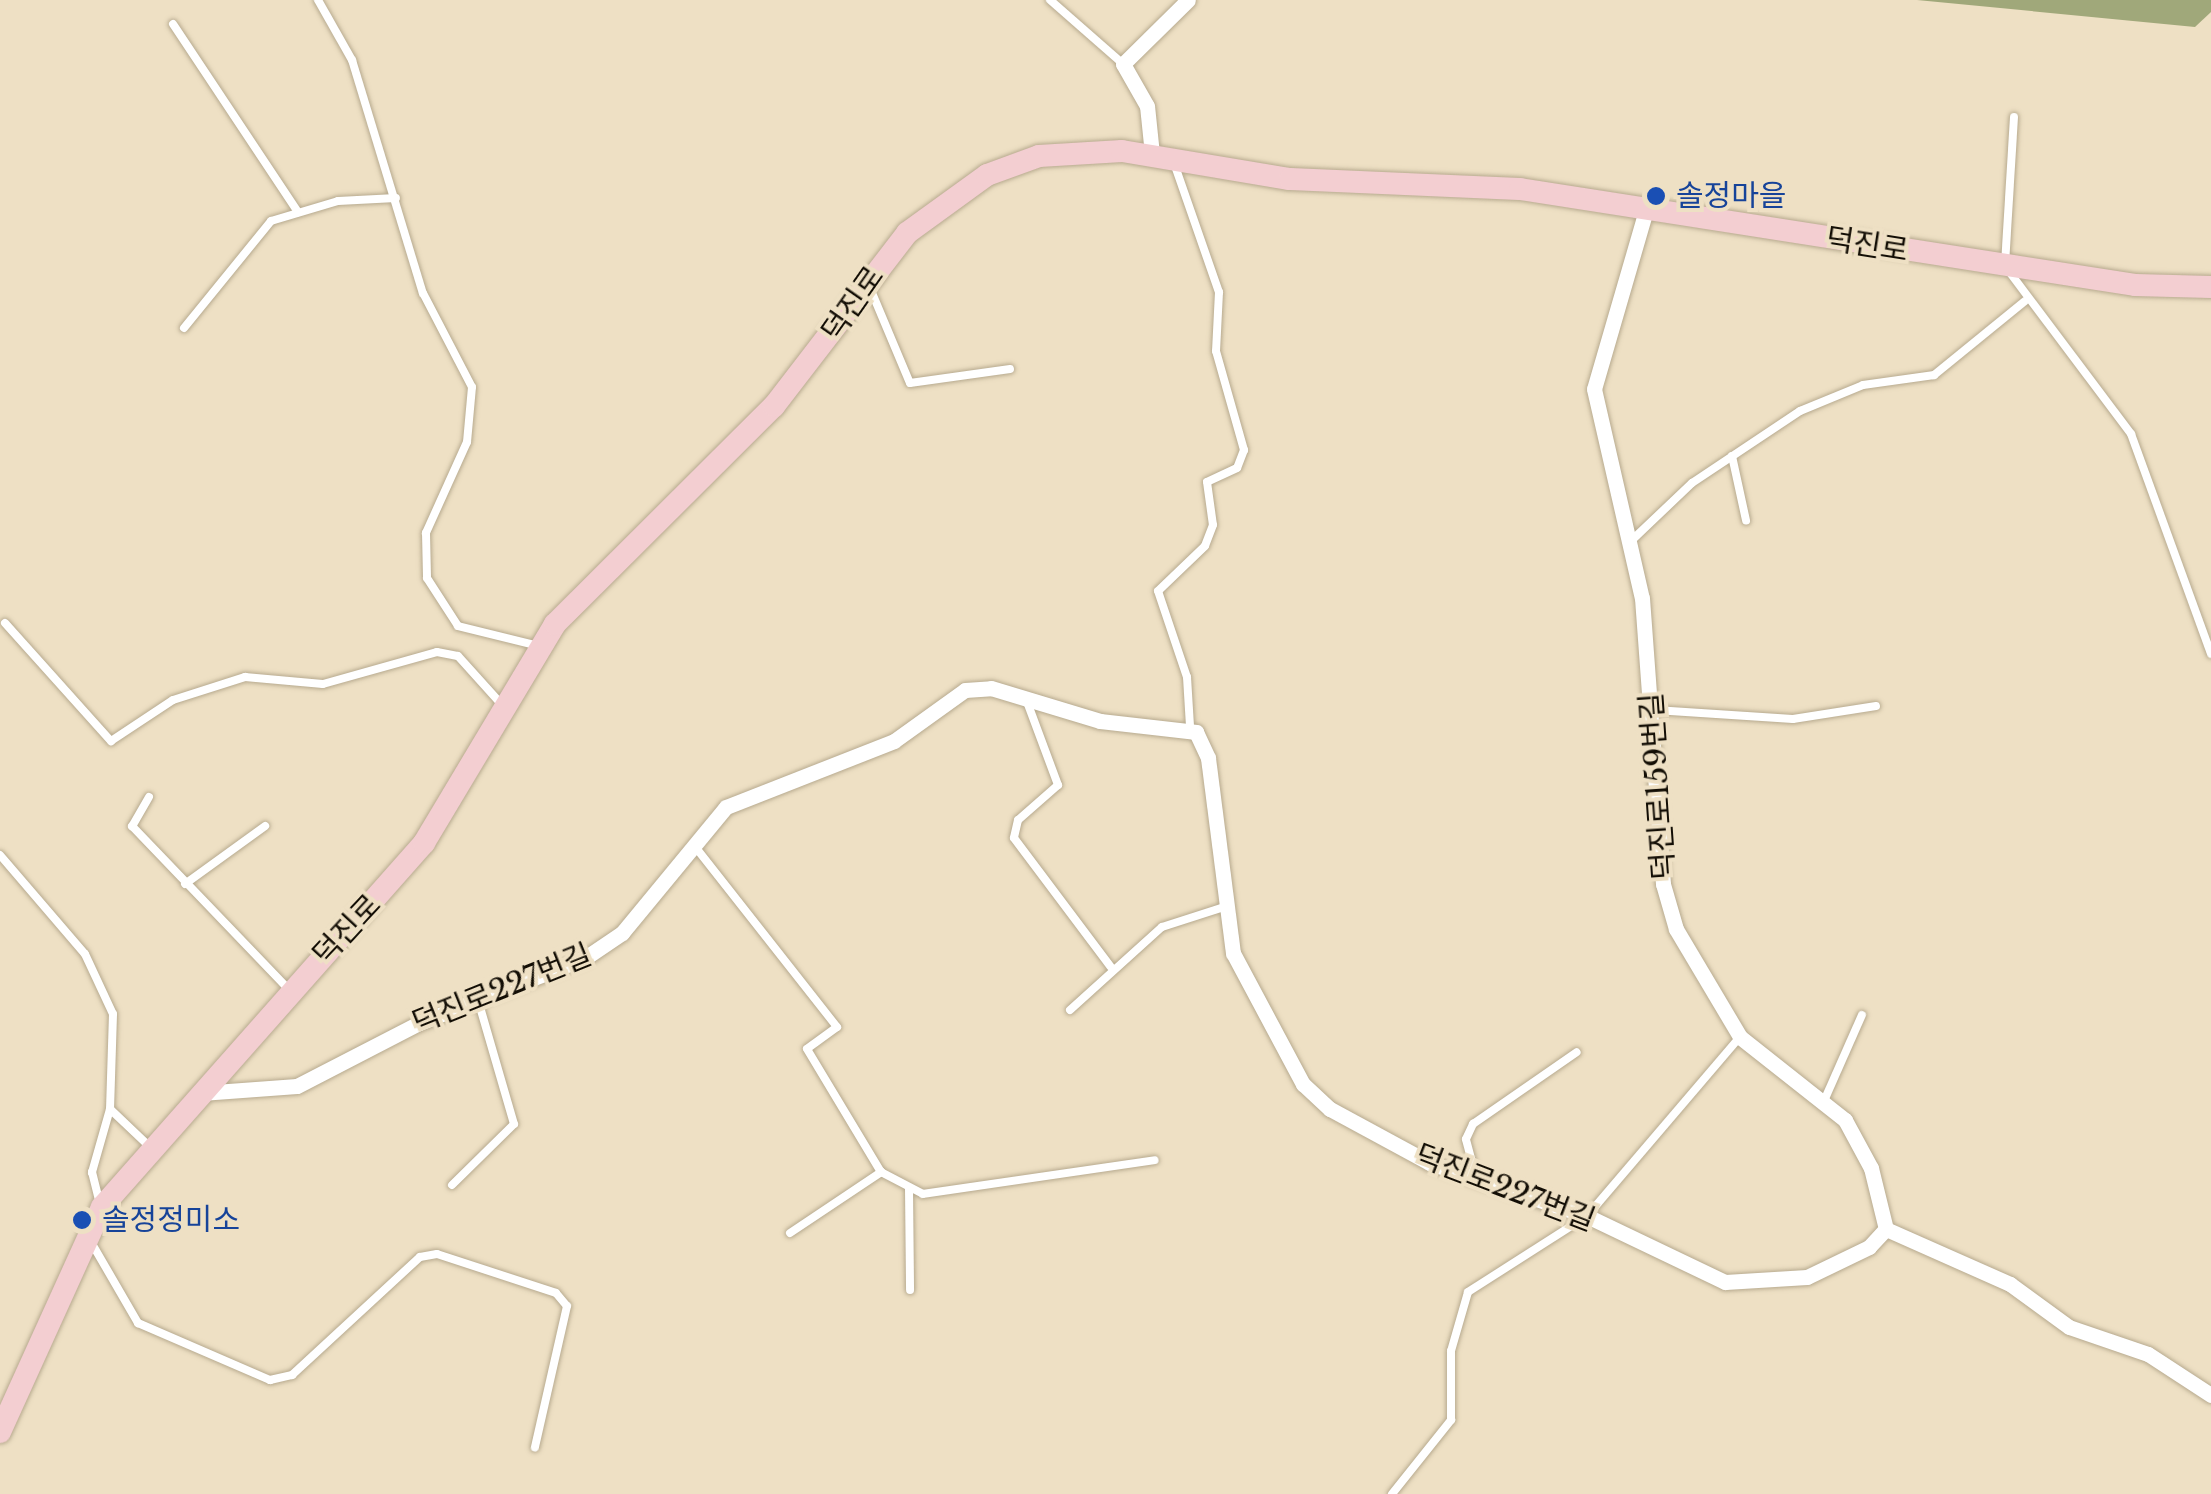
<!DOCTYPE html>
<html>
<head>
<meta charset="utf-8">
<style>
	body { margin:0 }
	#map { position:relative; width:2211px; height:1494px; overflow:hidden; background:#eee0c4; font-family:"Libre Baskerville","Noto Sans KR",serif }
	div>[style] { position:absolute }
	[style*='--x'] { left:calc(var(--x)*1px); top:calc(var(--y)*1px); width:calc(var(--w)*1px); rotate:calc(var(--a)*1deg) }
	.forest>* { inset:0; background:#a0a87a }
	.roads { filter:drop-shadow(0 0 2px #b7aa8f) drop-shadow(0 0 2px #b7aa8f) }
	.lane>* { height:8px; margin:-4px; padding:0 4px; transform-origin:4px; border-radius:4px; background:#fff }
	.street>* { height:15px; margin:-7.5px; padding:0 7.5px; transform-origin:7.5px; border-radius:7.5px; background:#fff }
	.secondary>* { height:22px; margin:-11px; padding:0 11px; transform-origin:11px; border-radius:11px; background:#f3ced1 }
	.dots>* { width:28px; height:28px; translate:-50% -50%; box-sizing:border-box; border:5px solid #eee0c4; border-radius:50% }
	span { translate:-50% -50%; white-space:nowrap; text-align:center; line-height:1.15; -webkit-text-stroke:8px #eee0c4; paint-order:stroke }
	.transit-label { font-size:30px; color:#164399 }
	.left { translate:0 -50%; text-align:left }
	.street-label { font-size:30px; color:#130e05 }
</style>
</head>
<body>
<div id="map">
	<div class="forest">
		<i style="clip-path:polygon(1917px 0,2211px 0,2211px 12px,2195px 27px)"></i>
	</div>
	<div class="roads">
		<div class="lane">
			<i style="--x:318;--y:0;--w:69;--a:60.5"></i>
			<i style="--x:352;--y:60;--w:244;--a:73.1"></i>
			<i style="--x:423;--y:293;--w:106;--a:62.5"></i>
			<i style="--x:472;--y:387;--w:55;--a:95.2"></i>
			<i style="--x:467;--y:442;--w:100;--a:114.3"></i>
			<i style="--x:426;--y:533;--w:45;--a:88.7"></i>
			<i style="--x:427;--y:578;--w:57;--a:57.1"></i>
			<i style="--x:458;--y:626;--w:83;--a:13.9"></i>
			<i style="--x:1050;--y:0;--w:97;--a:41.2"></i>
			<i style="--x:173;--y:24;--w:226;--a:56.4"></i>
			<i style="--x:2014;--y:117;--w:149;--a:93.5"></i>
			<i style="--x:2005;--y:266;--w:210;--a:53.1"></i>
			<i style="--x:2131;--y:434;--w:234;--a:70"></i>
			<i style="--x:1174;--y:163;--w:137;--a:70.8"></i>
			<i style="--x:1219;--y:292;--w:59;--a:92.9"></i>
			<i style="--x:1216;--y:351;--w:103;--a:74.2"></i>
			<i style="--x:1244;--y:450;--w:19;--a:111"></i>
			<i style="--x:1237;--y:468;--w:33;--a:155"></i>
			<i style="--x:1207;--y:482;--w:43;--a:82.1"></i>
			<i style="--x:1213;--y:525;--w:22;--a:111"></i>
			<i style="--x:1205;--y:546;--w:65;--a:136.2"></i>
			<i style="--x:1158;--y:591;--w:91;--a:71.4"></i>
			<i style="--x:1187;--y:677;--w:49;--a:86.5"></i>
			<i style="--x:870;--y:288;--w:103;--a:67.2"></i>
			<i style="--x:910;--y:383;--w:101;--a:-8"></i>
			<i style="--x:184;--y:328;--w:138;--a:-50.9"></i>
			<i style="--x:271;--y:221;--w:70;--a:-16.6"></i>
			<i style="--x:338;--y:201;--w:58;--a:-3"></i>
			<i style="--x:1732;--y:456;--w:66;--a:77.7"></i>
			<i style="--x:1631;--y:541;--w:84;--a:-43.6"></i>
			<i style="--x:1692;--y:483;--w:130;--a:-33.7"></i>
			<i style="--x:1800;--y:411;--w:68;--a:-22.4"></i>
			<i style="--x:1863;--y:385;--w:72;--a:-8"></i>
			<i style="--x:1934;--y:375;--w:117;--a:-39.1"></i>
			<i style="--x:5;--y:623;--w:159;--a:48.1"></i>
			<i style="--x:111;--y:741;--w:74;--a:-33.5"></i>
			<i style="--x:173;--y:700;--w:76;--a:-17.7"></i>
			<i style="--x:245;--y:677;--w:78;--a:5.1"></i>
			<i style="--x:323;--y:684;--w:118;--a:-15.7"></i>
			<i style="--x:437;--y:652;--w:21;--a:11"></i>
			<i style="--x:458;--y:656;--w:67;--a:48"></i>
			<i style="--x:1026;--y:699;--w:92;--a:69.6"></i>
			<i style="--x:1058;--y:785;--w:53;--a:138.8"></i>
			<i style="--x:1018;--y:820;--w:18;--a:103"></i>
			<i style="--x:1014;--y:838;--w:161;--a:53.1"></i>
			<i style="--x:1655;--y:710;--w:138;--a:3.7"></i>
			<i style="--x:1793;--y:719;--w:84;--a:-8.9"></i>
			<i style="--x:149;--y:797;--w:34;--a:120"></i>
			<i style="--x:132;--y:826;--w:228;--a:46.2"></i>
			<i style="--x:693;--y:844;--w:233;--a:51.8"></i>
			<i style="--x:837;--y:1027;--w:37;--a:144"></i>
			<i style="--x:807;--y:1049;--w:144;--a:59"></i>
			<i style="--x:881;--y:1172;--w:47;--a:27.6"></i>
			<i style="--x:923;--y:1194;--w:234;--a:-8.3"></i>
			<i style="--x:0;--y:855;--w:130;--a:49.4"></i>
			<i style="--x:85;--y:954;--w:66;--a:65"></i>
			<i style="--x:113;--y:1014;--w:95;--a:91.8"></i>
			<i style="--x:110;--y:1109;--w:66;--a:105.9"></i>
			<i style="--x:92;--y:1172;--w:33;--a:76"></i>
			<i style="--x:185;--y:884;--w:99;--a:-35.9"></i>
			<i style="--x:1070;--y:1010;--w:124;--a:-42.1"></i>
			<i style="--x:1162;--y:927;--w:62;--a:-17.9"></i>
			<i style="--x:1824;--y:1101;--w:94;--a:-66.2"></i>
			<i style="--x:110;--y:1109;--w:55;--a:43.5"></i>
			<i style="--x:1476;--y:1177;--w:39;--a:-105"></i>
			<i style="--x:1466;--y:1139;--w:17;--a:-65"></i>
			<i style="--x:1473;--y:1124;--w:126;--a:-34.7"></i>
			<i style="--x:452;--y:1185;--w:87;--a:-44.5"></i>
			<i style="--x:514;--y:1124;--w:129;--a:-106.2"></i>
			<i style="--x:909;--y:1189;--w:101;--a:89.4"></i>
			<i style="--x:790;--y:1233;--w:110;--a:-33.8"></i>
			<i style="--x:91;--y:1242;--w:94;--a:59.9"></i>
			<i style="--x:138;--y:1323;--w:144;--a:23.4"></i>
			<i style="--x:270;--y:1380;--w:23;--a:-13"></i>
			<i style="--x:292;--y:1375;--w:174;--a:-42.7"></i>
			<i style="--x:420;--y:1257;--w:17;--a:-10"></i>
			<i style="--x:437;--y:1254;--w:125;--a:18.1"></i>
			<i style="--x:556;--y:1293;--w:17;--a:50"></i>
			<i style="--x:567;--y:1306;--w:145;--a:102.8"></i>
			<i style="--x:1392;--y:1494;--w:95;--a:-51.4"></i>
			<i style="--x:1451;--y:1420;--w:69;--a:-90"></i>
			<i style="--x:1451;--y:1351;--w:61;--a:-73.9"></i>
			<i style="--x:1468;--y:1292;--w:141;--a:-32.6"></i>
			<i style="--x:1587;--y:1216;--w:235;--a:-49.5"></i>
		</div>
		<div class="street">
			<i style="--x:1152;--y:154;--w:48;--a:-95.9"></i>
			<i style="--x:1147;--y:106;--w:48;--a:-119.7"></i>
			<i style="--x:1123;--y:64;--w:91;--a:-44.6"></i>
			<i style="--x:1646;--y:210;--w:186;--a:106.2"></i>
			<i style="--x:1594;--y:389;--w:214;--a:77.1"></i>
			<i style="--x:1642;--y:598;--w:287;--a:85.8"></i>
			<i style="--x:1663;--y:884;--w:47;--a:73.9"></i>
			<i style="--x:1676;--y:929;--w:126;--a:59.3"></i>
			<i style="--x:1740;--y:1037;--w:134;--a:38.3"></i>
			<i style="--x:1845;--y:1120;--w:55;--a:61.6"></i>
			<i style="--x:1871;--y:1168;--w:63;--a:76.2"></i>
			<i style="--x:1886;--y:1229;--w:136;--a:23.9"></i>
			<i style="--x:2010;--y:1284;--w:73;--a:36.1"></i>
			<i style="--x:2069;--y:1327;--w:83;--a:18.9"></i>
			<i style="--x:2148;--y:1354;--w:75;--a:33.1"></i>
			<i style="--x:201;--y:1093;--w:96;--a:-4.2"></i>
			<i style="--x:297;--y:1086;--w:137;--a:-27.3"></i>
			<i style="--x:419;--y:1023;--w:178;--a:-21.4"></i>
			<i style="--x:585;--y:958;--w:45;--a:-34"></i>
			<i style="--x:622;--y:933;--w:163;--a:-50.5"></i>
			<i style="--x:726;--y:807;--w:180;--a:-21.4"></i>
			<i style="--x:894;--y:741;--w:87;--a:-35.7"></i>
			<i style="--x:965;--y:690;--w:26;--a:-4"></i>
			<i style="--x:991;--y:688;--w:114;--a:16.8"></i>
			<i style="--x:1100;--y:721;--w:97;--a:6.5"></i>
			<i style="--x:1196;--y:732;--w:29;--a:65"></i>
			<i style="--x:1208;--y:758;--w:197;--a:82.7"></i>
			<i style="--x:1233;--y:953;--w:149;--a:61.9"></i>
			<i style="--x:1303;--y:1084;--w:37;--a:43"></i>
			<i style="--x:1330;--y:1109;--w:114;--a:28.4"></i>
			<i style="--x:1430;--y:1163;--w:166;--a:18.7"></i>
			<i style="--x:1587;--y:1216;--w:153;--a:25.6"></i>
			<i style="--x:1725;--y:1282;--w:82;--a:-3.5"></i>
			<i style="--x:1807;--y:1277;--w:69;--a:-25.8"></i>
			<i style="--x:1869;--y:1247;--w:25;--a:-47"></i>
		</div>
		<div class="secondary">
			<i style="--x:0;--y:1432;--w:247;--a:-65.6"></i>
			<i style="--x:102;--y:1207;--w:486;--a:-48.5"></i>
			<i style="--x:424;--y:843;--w:255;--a:-59.1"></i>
			<i style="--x:555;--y:624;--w:309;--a:-44.9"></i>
			<i style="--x:774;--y:406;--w:218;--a:-52.4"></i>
			<i style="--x:907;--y:233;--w:99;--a:-35.9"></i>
			<i style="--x:987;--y:175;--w:55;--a:-20.1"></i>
			<i style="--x:1039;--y:156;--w:83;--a:-3.4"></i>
			<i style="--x:1122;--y:151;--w:170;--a:9.5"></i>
			<i style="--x:1290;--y:179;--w:230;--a:2.5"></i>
			<i style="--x:1520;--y:189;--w:622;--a:8.87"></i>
			<i style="--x:2135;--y:285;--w:76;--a:1.5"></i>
		</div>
	</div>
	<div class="dots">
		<i style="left:1656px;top:196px;background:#1a4fb4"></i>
		<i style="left:82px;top:1220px;background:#1a4fb4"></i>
	</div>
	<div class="transit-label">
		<span class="left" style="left:1676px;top:196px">솔정마을</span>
		<span class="left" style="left:102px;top:1220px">솔정정미소</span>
	</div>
	<div class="street-label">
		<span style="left:1867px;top:245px;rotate:9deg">덕진로</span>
		<span style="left:853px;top:304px;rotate:-55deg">덕진로</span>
		<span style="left:1658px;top:786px;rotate:-94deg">덕진로159번길</span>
		<span style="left:347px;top:930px;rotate:-47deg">덕진로</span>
		<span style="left:502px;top:989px;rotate:-22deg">덕진로227번길</span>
		<span style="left:1505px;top:1188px;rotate:21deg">덕진로227번길</span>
	</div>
</div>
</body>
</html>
